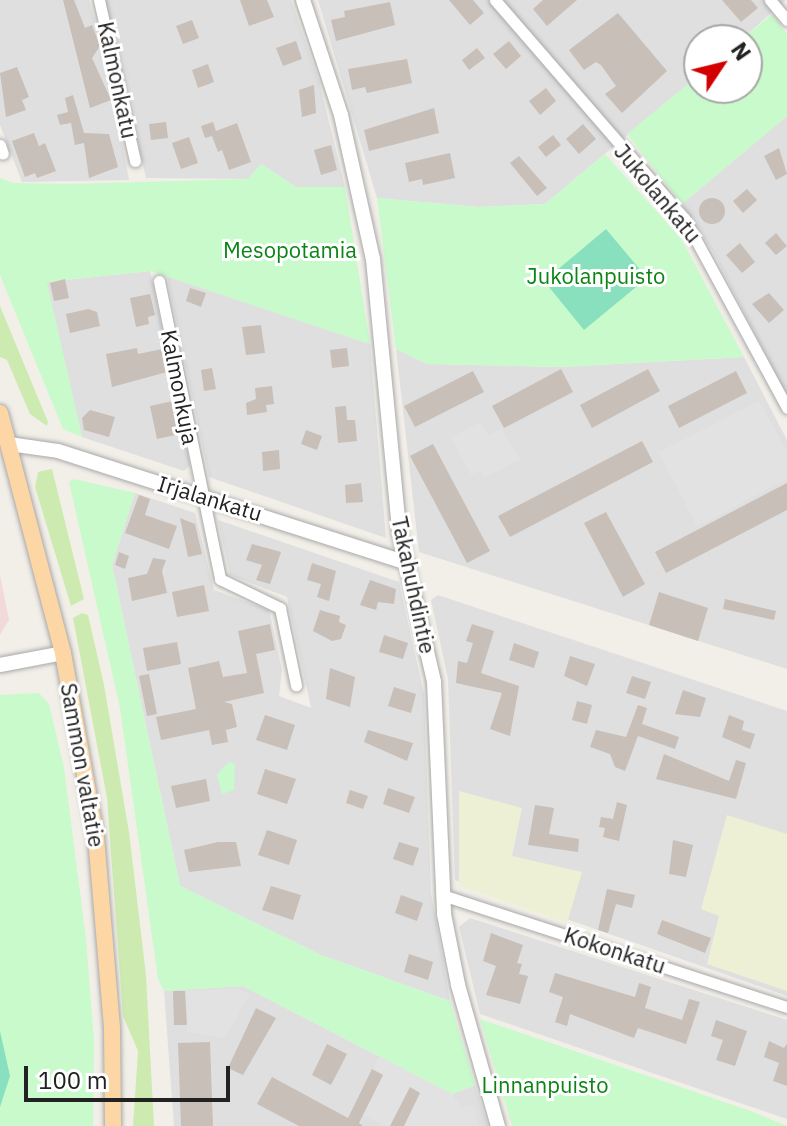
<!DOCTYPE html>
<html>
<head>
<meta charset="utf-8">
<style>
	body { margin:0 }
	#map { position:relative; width:787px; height:1126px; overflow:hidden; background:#f2efe9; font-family:"IBM Plex Sans",sans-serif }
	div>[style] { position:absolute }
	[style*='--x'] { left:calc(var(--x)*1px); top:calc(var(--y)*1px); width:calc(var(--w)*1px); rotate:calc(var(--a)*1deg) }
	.residential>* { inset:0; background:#e0dfdf }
	.commercial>* { inset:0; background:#f2dad9 }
	.farmland>* { inset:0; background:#eef0d5 }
	.grass>* { inset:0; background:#cdebb0 }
	.park>* { inset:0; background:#c8facc }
	.pitch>* { inset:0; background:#88e0be }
	.parking>* { inset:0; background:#e2e2e2 }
	.building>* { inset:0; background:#c7bfb8 }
	.round { border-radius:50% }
	.roads { filter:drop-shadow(0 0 2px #a9a9a9) drop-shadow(0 0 2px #a9a9a9) }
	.minor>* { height:11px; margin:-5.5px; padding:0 5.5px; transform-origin:5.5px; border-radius:5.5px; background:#fff }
	.tertiary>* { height:14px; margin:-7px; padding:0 7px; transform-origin:7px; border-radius:7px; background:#fff }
	.primary>* { height:16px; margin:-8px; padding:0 8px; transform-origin:8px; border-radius:8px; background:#fcd6a4 }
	span { translate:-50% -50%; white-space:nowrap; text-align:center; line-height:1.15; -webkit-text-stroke:6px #fff; paint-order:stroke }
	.street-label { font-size:22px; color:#222 }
	.park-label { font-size:22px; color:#0c8416 }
	.north { position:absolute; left:683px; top:24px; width:80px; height:80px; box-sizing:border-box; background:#fff; border:2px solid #a7a7a7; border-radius:50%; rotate:55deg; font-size:22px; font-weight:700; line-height:32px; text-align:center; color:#222 }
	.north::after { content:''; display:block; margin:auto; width:28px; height:36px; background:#d40000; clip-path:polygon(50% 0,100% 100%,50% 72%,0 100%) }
	.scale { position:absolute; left:24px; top:1066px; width:206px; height:36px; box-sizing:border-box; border:4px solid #222; border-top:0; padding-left:10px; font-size:24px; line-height:28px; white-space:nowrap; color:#222; -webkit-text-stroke:6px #fff; paint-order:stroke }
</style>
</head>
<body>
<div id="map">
	<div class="residential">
		<i style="clip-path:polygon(0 0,89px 0,107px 63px,129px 180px,22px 182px,0 125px)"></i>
		<i style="clip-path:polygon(105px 0,291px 0,319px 81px,345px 187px,296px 187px,261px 164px,248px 179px,146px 178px)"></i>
		<i style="clip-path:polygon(318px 0,786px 0,741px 40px,699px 40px,699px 75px,545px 204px,479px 207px,377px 198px)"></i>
		<i style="clip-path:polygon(787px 116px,787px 395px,713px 252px,682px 204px)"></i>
		<i style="clip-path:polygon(150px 271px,190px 465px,184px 471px,82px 437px,46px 282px)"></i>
		<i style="clip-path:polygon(167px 276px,370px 344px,386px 538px,209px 477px)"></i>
		<i style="clip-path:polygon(396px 349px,427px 364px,560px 367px,744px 357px,787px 440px,787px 669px,419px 552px)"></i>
		<i style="clip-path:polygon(135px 493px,195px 513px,214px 590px,269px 610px,282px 670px,279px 696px,311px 708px,287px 597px,230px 575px,218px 520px,399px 582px,424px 694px,431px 893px,450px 1001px,321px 955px,180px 886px,112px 565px)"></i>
		<i style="clip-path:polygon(438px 595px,787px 711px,787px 996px,455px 880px,448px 679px,431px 600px)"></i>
		<i style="clip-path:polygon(470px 918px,787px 1020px,787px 1119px,480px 1014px,459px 927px)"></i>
		<i style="clip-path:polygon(243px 986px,452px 1094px,475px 1085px,488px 1126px,174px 1126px,164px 991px)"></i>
	</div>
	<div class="commercial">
		<i style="clip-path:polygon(0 575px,9px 620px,0 635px)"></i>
	</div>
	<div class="farmland">
		<i style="clip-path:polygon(459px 791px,522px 808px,512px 856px,582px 872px,567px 923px,459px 886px)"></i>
		<i style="clip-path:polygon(727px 815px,787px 834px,787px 991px,707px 964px,719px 916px,701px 909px)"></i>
	</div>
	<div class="grass">
		<i style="clip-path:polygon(0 306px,48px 422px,47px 426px,30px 414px,7px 360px,0 357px)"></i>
		<i style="clip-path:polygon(52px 469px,84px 599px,71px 606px,35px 487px,38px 472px)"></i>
		<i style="clip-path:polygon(82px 613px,88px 615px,104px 685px,129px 832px,146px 975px,154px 1126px,133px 1126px,138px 1051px,123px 1016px,107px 798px,73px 618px)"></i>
	</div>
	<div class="park">
		<i style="clip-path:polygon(772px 14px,787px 34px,787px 116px,682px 204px,627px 134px,699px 75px,699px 88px,747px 88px,747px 40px,741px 40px)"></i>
		<i style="clip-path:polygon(605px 154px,682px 240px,744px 357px,560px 367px,427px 364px,396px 349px,377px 198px,479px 207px,545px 204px)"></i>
		<i style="clip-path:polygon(261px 164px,296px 187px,345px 187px,370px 344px,150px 271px,47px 282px,82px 437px,63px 429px,0 275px,0 178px,13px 183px,71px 184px,248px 179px)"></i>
		<i style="clip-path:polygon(74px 479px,135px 493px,112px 565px,180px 886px,321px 955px,450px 1001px,475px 1085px,452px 1094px,243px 986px,164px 991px,158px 979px,120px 708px,69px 482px)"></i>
		<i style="clip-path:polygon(39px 693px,49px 704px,64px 768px,86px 939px,94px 1040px,93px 1126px,0 1126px,0 695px)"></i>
		<i style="clip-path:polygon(229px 762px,235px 764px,234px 790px,222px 794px,217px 774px)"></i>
		<i style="clip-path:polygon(480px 1019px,748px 1110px,787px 1126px,512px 1126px)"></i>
	</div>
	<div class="pitch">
		<i style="clip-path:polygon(606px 229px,647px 278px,584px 330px,544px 281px)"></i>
		<i style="clip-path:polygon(0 1031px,10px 1076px,0 1107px)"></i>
	</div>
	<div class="parking">
		<i style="clip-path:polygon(759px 401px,787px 452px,787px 479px,697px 527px,659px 452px)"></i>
		<i style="clip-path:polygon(481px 422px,488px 435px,501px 429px,521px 459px,484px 478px,480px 470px,471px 475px,451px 437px)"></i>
		<i style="clip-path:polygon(236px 988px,250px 994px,225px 1038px,187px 1032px,186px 991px)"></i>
		<i style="clip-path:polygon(379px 1056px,452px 1094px,461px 1107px,473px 1104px,479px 1126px,386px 1126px,352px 1109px)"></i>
	</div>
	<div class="building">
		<i style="clip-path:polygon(63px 0,74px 0,85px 28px,92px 25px,100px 46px,92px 58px,111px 100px,90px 108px)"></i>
		<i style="clip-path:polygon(240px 0,267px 0,274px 17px,249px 26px)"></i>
		<i style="clip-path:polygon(449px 0,473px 0,484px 13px,470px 25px)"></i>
		<i style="clip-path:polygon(543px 0,577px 0,547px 26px,533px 9px)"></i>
		<i style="clip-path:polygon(722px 0,751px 0,758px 8px,741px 22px)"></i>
		<i style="clip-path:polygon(390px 2px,395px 25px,336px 41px,331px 20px,345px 17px,344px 11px)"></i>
		<i style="clip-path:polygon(618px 13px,667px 71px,622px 113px,605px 94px,616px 86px,601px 65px,596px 62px,584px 70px,569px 50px)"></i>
		<i style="clip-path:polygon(192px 20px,199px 38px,183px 44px,176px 26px)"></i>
		<i style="clip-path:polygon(296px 41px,302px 59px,283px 66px,276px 48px)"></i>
		<i style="clip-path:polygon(509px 41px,521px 56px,506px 69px,493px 54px)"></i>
		<i style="clip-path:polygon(477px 48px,485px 58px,469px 70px,462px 60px)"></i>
		<i style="clip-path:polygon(407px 59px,412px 83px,367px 93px,365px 87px,352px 90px,348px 69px)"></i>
		<i style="clip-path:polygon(208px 64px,214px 82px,198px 88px,192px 70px)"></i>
		<i style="clip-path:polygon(17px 67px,29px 97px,22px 100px,26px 110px,6px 117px,0 73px)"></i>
		<i style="clip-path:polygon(314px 85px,316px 113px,302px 117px,299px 90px)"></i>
		<i style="clip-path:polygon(546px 88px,556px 101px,540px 115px,529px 101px)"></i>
		<i style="clip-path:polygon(73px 95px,84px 133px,109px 134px,118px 167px,89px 178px,84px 143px,75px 145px,71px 123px,60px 125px,57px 115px,68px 112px,65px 98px)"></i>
		<i style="clip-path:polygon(434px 108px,439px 133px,369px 151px,364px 130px)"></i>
		<i style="clip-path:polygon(166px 122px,168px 138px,151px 140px,149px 124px)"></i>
		<i style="clip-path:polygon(213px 122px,216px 131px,237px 123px,251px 162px,229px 170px,222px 150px,218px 152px,212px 136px,205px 138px,201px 126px)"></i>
		<i style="clip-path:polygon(583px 124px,596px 139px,579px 154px,566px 139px)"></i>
		<i style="clip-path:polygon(34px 133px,39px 146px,45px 143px,56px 171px,37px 178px,35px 173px,25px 177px,12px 141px)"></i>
		<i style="clip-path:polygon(553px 135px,561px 145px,546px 157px,538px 147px)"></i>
		<i style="clip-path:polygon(189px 137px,198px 163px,181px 169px,172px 143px)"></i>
		<i style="clip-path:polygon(331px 145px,337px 170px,321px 175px,314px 150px)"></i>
		<i style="clip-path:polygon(779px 148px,787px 174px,776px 180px,764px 156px)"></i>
		<i style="clip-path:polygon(450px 153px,455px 178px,423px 185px,422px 179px,409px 182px,405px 163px)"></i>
		<i style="clip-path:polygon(519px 156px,547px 188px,537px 196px,510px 163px)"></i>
		<i style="clip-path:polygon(747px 189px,757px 200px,743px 213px,733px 201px)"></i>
		<i class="round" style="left:699px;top:198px;width:26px;height:26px"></i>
		<i style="clip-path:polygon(776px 233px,787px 246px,776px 255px,765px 243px)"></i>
		<i style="clip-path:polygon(740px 243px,755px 262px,742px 273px,726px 255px)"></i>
		<i style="clip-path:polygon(65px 279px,69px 298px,54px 301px,50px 283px)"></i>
		<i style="clip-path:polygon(190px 288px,206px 293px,201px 307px,186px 301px)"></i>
		<i style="clip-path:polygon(769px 293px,784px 310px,769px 323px,752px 304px)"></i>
		<i style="clip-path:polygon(150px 294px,155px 315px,148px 317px,149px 324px,136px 327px,130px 298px)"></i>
		<i style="clip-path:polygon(88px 309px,97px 312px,100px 326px,70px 333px,66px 314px)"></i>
		<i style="clip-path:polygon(261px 325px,265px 353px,246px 355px,242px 327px)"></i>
		<i style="clip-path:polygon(137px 348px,138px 354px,162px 349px,167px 372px,112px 387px,106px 354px)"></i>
		<i style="clip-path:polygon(347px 348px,349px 366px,332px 368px,330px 350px)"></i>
		<i style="clip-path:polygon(212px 368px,216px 389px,204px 391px,201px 370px)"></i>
		<i style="clip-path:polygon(561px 369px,573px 392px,504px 428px,492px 406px)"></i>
		<i style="clip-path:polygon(648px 369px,660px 391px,592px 428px,580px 405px)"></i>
		<i style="clip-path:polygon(473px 371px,484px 392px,415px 427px,404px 406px)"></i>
		<i style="clip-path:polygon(736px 371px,747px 393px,679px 428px,668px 406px)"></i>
		<i style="clip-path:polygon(272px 386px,274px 404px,266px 405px,267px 412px,247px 415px,246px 403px,256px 399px,255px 388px)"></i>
		<i style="clip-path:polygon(173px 401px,180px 434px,157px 439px,150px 406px)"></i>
		<i style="clip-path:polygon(346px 406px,347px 420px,355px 420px,357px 441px,338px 443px,335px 407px)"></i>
		<i style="clip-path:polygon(90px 410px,115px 417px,109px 437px,84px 430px,82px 418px)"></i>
		<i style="clip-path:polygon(306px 430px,322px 436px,317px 450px,301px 444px)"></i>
		<i style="clip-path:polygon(642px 441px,653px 462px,510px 537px,498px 516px)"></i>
		<i style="clip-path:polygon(433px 444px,490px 551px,467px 563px,410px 456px)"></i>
		<i style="clip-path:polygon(279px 450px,280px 469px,263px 471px,262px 452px)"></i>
		<i style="clip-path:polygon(361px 483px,363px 502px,346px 503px,345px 485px)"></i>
		<i style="clip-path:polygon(787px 483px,787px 510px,666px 573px,655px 552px)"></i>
		<i style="clip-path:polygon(139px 495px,150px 499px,145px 515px,177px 526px,169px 549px,125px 533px)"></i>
		<i style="clip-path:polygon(606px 512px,645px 584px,623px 597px,584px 523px)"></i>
		<i style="clip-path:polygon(180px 518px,195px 524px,202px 554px,188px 557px)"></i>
		<i style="clip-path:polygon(252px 544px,281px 552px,270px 584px,256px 580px,262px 565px,246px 560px)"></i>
		<i style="clip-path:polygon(119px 552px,129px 556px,125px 569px,115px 565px)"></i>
		<i style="clip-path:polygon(153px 558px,166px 560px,162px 571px,167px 593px,132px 601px,128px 578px,147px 574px)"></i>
		<i style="clip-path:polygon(312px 563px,336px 571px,329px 601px,317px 597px,321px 584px,307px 580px)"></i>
		<i style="clip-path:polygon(370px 580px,396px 589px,394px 604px,378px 602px,376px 610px,360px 605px)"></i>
		<i style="clip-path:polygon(204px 585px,209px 611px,177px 617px,172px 592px)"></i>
		<i style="clip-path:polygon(659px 592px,708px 608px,698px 641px,649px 625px)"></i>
		<i style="clip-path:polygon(725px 599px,776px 611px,774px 620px,723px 609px)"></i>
		<i style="clip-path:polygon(320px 610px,340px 616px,339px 622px,346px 625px,341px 639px,332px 641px,313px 631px)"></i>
		<i style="clip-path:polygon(270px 624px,275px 650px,256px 654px,264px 693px,224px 702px,232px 704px,237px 727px,226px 730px,228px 742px,212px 745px,209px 730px,161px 740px,156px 717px,196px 709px,188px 668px,219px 661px,223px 677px,247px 673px,238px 631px)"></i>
		<i style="clip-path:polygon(472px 624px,494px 631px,481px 673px,519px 686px,510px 736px,490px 729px,502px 693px,456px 683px,458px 661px,467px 663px,473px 643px,466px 641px)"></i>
		<i style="clip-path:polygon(384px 635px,408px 643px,403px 659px,379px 652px)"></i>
		<i style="clip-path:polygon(177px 642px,181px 664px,147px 671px,143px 648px)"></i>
		<i style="clip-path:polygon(514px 643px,539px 652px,534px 668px,509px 660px)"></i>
		<i style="clip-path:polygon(570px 656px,595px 664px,587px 686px,564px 676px)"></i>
		<i style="clip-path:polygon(330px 668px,355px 677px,350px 707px,326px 699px)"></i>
		<i style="clip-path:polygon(149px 674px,157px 714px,147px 716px,139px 676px)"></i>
		<i style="clip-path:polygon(632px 676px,651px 682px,645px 699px,626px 693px)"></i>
		<i style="clip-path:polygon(394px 687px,416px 694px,411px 713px,388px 706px)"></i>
		<i style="clip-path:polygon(683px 690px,706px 698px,700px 717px,675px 714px)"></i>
		<i style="clip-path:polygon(577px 701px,592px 705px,587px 724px,572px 720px)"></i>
		<i style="clip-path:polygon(638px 705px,647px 708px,642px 724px,679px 737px,675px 749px,638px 736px,625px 771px,615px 767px,610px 754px,590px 747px,596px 730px,626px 737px)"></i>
		<i style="clip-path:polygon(265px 715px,295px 725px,287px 750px,256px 740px)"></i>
		<i style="clip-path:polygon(729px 715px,744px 721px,742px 730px,755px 734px,750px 749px,722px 737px)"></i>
		<i style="clip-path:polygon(368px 730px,413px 743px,407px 761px,364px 742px)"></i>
		<i style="clip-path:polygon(664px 754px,729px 781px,736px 760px,746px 763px,736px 799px,656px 779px)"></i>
		<i style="clip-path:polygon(265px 769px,296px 779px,287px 804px,257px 794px)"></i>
		<i style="clip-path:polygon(206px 779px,210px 801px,176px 808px,171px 786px)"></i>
		<i style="clip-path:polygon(388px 788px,415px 797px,409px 813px,383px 804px)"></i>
		<i style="clip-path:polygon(350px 790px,368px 796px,363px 809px,346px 803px)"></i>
		<i style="clip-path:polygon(617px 802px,627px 805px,619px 841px,603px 837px,605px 828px,599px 827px,601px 817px,613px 819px)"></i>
		<i style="clip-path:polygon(535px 805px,554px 808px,549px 834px,579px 839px,578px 852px,528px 845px)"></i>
		<i style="clip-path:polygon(267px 830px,297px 840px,289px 865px,258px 855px)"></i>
		<i style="clip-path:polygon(673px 840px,693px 845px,686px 877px,669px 874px)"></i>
		<i style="clip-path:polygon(218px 842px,236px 842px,241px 866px,189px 872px,184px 850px)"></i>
		<i style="clip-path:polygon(399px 842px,419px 848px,413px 866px,393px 859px)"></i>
		<i style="clip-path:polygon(271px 886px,301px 895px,293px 920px,262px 910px)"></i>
		<i style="clip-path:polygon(607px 889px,635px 895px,632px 908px,616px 904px,608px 933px,598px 930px)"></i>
		<i style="clip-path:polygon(401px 895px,423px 903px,417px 921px,395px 913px)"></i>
		<i style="clip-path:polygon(662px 920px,711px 938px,705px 953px,657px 934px)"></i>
		<i style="clip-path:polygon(491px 933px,523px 945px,517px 963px,522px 964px,519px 974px,528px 976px,520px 1004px,486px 995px,496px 966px,483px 961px)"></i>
		<i style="clip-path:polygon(409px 954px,433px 962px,428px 980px,404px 972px)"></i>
		<i style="clip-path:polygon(555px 973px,635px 997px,639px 983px,651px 987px,645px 1008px,682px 1020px,689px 999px,700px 1002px,686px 1044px,638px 1028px,634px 1038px,570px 1014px,567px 1026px,555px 1022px,563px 997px,549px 992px)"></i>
		<i style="clip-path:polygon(173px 991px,185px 991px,187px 1025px,174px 1025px)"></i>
		<i style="clip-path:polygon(256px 1008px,276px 1018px,243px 1075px,228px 1068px)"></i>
		<i style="clip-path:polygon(716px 1020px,747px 1031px,735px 1066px,716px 1060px,723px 1040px,711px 1036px)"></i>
		<i style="clip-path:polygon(769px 1041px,784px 1048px,787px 1044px,787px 1086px,773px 1081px,779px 1063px,764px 1057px)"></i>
		<i style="clip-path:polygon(210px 1042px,213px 1126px,181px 1126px,178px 1043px)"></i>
		<i style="clip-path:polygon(327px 1044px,347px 1054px,331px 1085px,312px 1075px)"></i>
		<i style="clip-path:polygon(372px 1069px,383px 1075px,359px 1123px,363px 1126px,299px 1126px,257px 1104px,272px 1077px,348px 1118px)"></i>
		<i style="clip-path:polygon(410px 1087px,420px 1093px,404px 1126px,390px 1126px)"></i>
	</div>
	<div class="roads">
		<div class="minor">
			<i style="--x:99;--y:0;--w:165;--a:77.4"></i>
			<i style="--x:495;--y:0;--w:289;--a:49.1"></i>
			<i style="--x:684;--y:218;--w:216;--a:61.5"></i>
			<i style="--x:770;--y:0;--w:26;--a:50"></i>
			<i style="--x:0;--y:145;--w:9;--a:72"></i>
			<i style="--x:159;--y:281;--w:304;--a:78.4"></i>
			<i style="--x:220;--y:579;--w:67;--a:25.8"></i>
			<i style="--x:280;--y:608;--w:79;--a:78.3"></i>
			<i style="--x:442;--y:895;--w:363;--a:18"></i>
		</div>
		<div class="tertiary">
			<i style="--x:303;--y:0;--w:121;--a:71.7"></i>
			<i style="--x:341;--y:115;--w:148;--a:77.5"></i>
			<i style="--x:373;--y:259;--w:273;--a:84.5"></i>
			<i style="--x:399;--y:531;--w:155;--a:76.9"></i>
			<i style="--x:434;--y:682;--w:232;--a:87.5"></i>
			<i style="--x:444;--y:914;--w:72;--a:78.8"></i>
			<i style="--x:458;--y:985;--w:147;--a:74.2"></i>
			<i style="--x:9;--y:444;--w:49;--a:8.1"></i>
			<i style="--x:58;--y:451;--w:367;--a:17.8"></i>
			<i style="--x:0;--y:665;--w:64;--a:-10.8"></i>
		</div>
		<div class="primary">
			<i style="--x:0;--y:413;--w:248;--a:75.3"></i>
			<i style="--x:63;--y:653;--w:187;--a:79.8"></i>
			<i style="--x:96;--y:837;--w:192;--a:85.2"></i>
			<i style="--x:112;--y:1028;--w:98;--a:89.4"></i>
		</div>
	</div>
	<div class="street-label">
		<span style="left:118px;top:80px;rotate:78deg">Kalmonkatu</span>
		<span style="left:658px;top:193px;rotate:50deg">Jukolankatu</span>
		<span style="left:180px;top:387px;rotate:79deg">Kalmonkuja</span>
		<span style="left:210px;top:498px;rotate:17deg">Irjalankatu</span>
		<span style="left:414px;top:585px;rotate:78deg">Takahuhdintie</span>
		<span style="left:83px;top:765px;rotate:80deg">Sammon valtatie</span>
		<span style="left:615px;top:950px;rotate:18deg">Kokonkatu</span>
	</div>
	<div class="park-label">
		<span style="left:290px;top:250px">Mesopotamia</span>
		<span style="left:596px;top:276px">Jukolanpuisto</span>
		<span style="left:545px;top:1085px">Linnanpuisto</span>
	</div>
	<div class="north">N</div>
	<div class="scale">100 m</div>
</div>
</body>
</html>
